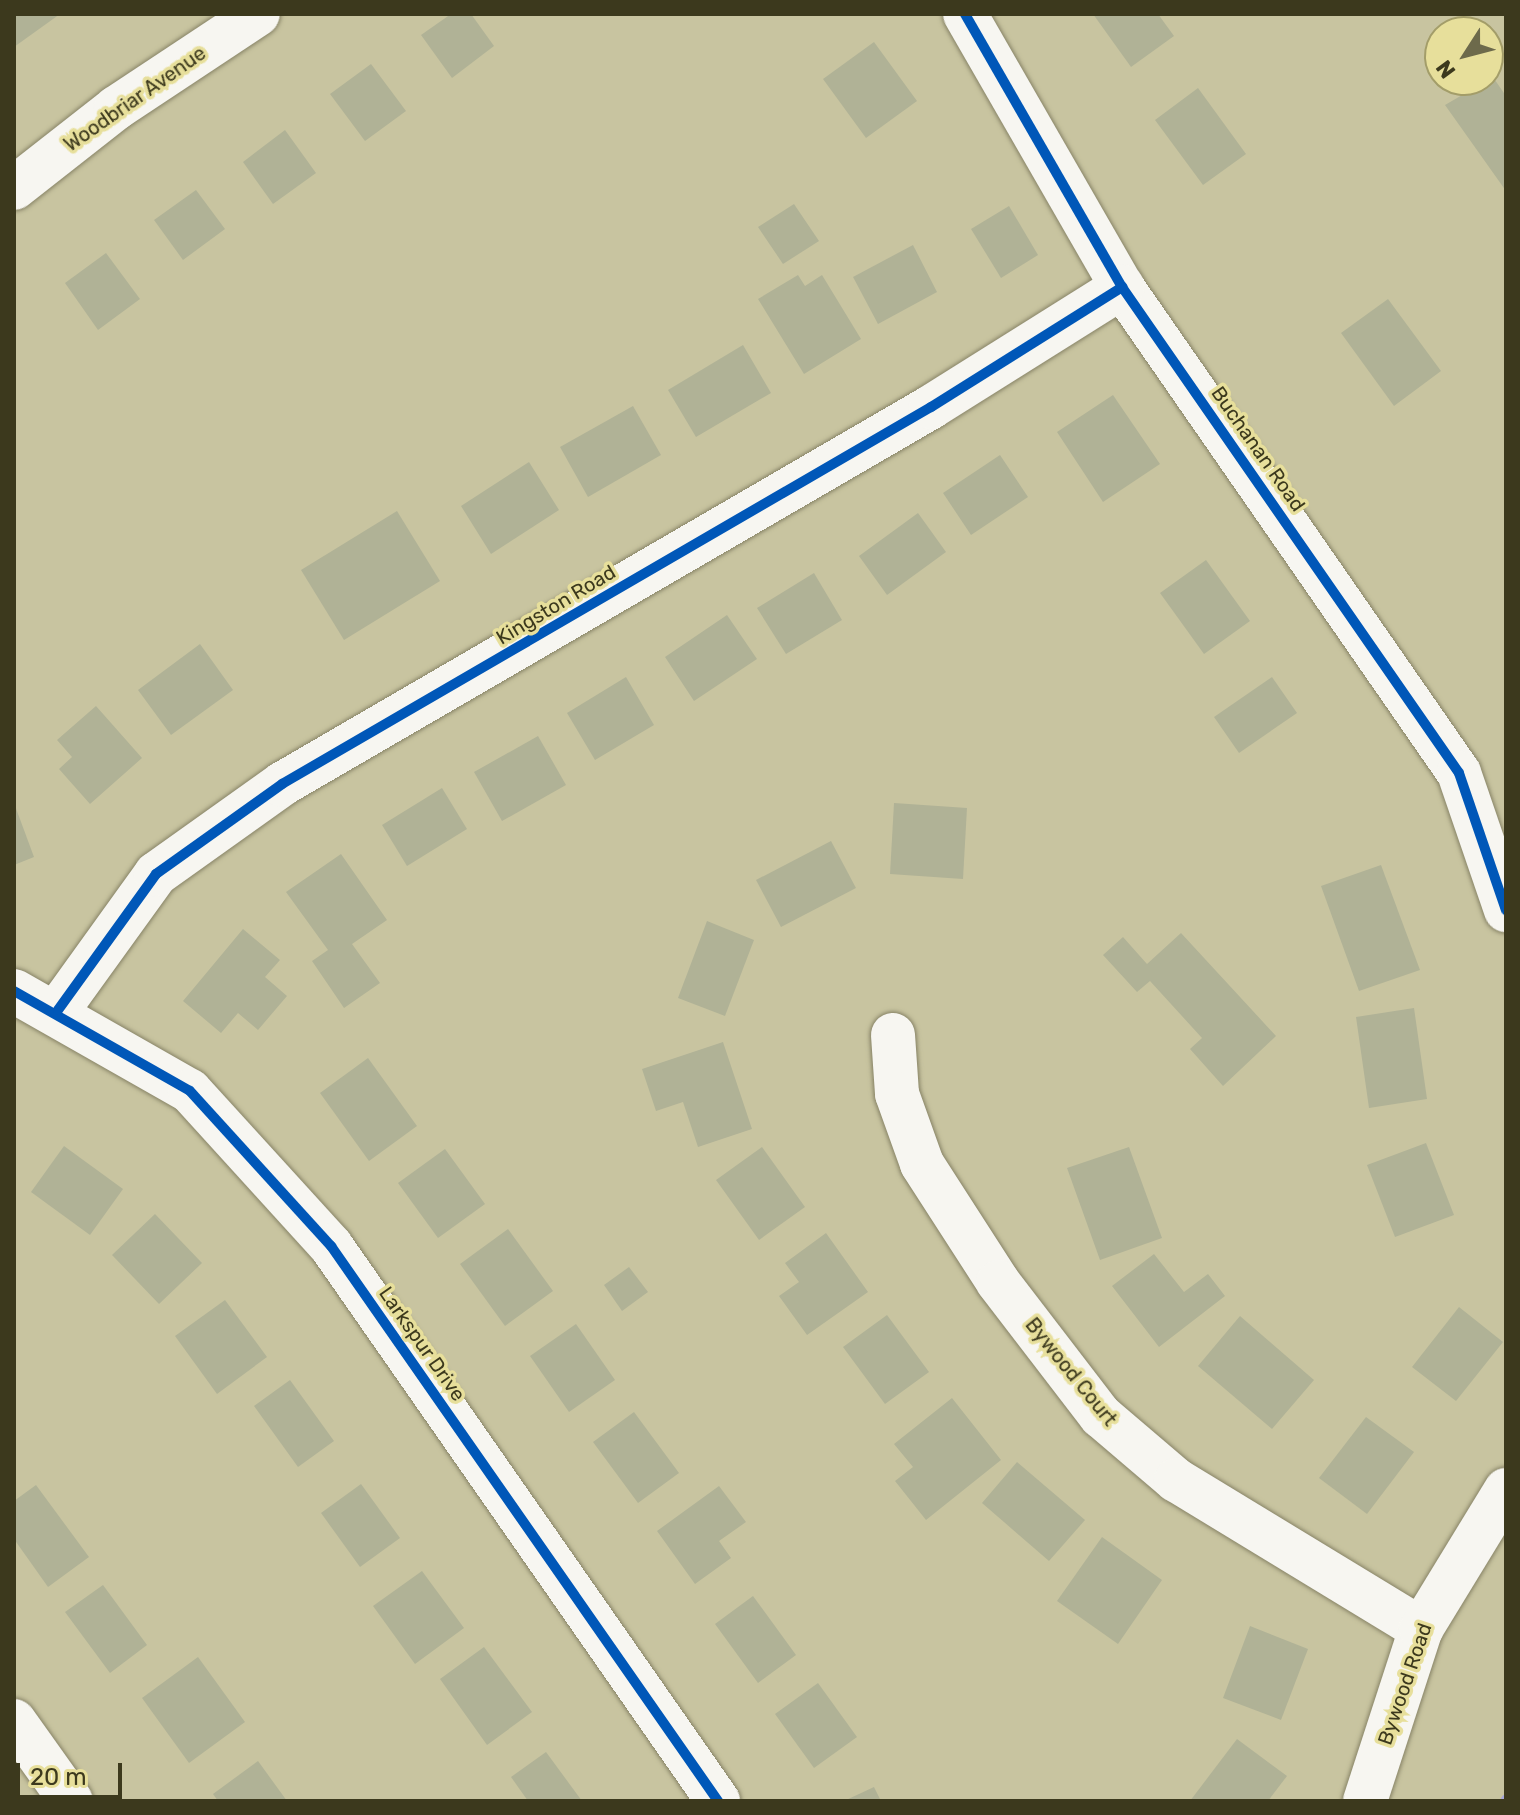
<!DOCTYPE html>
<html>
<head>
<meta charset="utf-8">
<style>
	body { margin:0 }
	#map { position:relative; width:1520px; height:1815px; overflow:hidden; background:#c8c4a0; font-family:Rubik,sans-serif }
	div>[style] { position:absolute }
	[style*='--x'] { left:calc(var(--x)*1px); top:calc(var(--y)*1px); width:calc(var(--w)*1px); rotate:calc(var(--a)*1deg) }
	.stream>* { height:11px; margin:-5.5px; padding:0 5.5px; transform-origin:5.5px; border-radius:5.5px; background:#a7a7d7 }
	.building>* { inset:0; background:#b0b296 }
	.roads { filter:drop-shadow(0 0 2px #878366) drop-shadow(0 0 2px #878366) }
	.minor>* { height:44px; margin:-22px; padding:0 22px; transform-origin:22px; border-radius:22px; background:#f7f6f1 }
	.cycleway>* { height:10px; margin:-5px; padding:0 5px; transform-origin:5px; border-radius:5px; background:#0057b8 }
	span { translate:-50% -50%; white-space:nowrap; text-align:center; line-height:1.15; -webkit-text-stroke:7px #e7df9b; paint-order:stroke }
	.street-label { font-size:20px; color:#3c391d }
	.frame { position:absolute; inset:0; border:16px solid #3c391d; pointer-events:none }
	.north { position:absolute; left:1424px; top:16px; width:80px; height:80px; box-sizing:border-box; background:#e7df9b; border:2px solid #a39d69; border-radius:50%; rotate:234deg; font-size:22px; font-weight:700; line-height:32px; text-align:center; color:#3c391d }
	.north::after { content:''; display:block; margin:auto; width:28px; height:36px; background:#6d6a4b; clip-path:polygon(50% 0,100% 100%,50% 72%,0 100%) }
	.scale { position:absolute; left:16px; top:1763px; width:106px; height:36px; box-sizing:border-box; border:4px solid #3c391d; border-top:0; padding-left:10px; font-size:24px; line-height:28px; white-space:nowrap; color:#3c391d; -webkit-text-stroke:6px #e7df9b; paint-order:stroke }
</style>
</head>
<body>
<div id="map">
	<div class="stream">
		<i style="--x:1505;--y:1801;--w:2;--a:-63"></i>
	</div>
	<div class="building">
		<i style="clip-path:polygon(14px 14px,60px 14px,14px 47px)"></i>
		<i style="clip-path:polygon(451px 14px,471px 14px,494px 46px,452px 78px,421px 35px)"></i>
		<i style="clip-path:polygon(1093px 14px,1158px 14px,1174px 36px,1131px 67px)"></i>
		<i style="clip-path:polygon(874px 42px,917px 101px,866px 138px,823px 79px)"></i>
		<i style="clip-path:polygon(371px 64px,406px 111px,365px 141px,330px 94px)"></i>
		<i style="clip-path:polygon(1488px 70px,1506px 96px,1506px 191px,1445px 105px,1488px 80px)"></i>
		<i style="clip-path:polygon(1198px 88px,1246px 154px,1203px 185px,1155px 120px)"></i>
		<i style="clip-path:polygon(285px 130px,316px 173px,273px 204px,243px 162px)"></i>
		<i style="clip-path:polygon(196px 190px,225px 229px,183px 260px,154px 220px)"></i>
		<i style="clip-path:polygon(794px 204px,819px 241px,783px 264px,758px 227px)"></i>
		<i style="clip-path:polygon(1009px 206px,1038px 255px,1001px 278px,971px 229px)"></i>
		<i style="clip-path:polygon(913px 245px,937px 292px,878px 324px,853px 277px)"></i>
		<i style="clip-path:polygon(106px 253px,140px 299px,98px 330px,65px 283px)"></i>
		<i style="clip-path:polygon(798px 275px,805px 286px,822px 275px,861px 339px,804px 374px,758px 299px)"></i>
		<i style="clip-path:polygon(1388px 299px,1441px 371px,1394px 406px,1341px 333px)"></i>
		<i style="clip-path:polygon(743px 345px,771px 393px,696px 437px,668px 390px)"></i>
		<i style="clip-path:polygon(1113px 395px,1160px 464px,1103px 502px,1057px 432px)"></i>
		<i style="clip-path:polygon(633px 406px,661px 455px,588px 497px,560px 447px)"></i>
		<i style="clip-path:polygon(1000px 455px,1028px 497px,971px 535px,943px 493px)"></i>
		<i style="clip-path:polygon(529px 462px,559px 510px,491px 554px,461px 506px)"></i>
		<i style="clip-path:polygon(397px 511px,440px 581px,344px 640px,301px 570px)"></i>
		<i style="clip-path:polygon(918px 513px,946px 552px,887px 595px,859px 556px)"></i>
		<i style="clip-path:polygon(1206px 560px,1250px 621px,1204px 654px,1160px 593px)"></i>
		<i style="clip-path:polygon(814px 573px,842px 620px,786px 654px,757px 608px)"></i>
		<i style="clip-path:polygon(727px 615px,757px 659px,694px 701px,665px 657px)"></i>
		<i style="clip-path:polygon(200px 644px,233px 690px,171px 735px,138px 690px)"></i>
		<i style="clip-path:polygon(626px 677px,654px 725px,595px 760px,567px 713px)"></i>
		<i style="clip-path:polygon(1272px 677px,1297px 713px,1239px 753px,1214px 717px)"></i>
		<i style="clip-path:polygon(96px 706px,142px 758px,90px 804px,59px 769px,72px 757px,57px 740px)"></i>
		<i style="clip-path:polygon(538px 736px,566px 785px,502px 821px,474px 772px)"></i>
		<i style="clip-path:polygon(442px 788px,467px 829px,407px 866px,382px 825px)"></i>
		<i style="clip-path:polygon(14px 803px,34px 857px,14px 865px)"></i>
		<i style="clip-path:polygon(894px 803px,967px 808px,963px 879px,890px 874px)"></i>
		<i style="clip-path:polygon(831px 841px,856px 888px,781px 927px,756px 880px)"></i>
		<i style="clip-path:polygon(341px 854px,387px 920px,352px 944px,380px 983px,344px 1008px,312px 961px,328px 950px,286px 892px)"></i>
		<i style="clip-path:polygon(1381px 865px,1420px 970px,1359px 991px,1321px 886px)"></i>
		<i style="clip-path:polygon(707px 921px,754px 940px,725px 1016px,678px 998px)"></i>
		<i style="clip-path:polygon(243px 929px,280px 960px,265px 977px,287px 996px,258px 1030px,238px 1013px,221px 1033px,183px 1001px)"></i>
		<i style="clip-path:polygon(1181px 933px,1276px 1036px,1223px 1086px,1190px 1049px,1202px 1038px,1150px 981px,1137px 992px,1103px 955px,1123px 937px,1147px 964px)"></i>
		<i style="clip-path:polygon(1414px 1008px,1427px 1099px,1369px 1108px,1356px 1017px)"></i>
		<i style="clip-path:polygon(723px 1042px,752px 1129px,698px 1147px,683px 1102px,656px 1111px,642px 1069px)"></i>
		<i style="clip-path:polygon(368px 1058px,417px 1126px,369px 1161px,320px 1093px)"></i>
		<i style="clip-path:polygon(1426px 1143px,1454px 1215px,1395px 1237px,1367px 1165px)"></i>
		<i style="clip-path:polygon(64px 1146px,123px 1189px,90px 1235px,31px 1192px)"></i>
		<i style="clip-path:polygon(762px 1147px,805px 1207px,759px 1240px,716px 1180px)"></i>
		<i style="clip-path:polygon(1129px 1147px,1162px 1238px,1100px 1260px,1067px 1168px)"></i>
		<i style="clip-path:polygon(445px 1149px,485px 1204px,438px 1238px,398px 1183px)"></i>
		<i style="clip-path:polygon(155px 1214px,202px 1263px,159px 1304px,112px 1255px)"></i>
		<i style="clip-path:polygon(508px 1229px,553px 1291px,505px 1326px,460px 1264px)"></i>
		<i style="clip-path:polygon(826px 1233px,868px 1292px,807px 1335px,779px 1296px,799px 1282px,785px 1263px)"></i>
		<i style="clip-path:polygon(1154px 1254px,1184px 1292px,1208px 1274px,1225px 1296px,1159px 1347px,1112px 1286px)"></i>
		<i style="clip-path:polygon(629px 1267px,648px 1292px,622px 1311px,604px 1285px)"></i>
		<i style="clip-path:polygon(225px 1300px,267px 1357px,217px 1394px,175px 1336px)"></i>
		<i style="clip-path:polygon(1459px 1307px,1503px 1342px,1456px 1401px,1412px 1367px)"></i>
		<i style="clip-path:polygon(887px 1315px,929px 1372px,885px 1404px,843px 1347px)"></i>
		<i style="clip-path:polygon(1240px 1316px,1314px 1380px,1272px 1429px,1198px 1366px)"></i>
		<i style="clip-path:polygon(576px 1324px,615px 1380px,569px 1412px,530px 1356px)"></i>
		<i style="clip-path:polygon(290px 1380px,334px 1441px,298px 1467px,254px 1406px)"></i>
		<i style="clip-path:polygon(952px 1398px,1001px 1460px,926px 1520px,895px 1481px,913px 1467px,894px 1444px)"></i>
		<i style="clip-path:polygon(634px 1412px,679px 1473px,638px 1503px,593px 1442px)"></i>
		<i style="clip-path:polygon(1366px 1417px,1414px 1452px,1367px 1514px,1319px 1478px)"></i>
		<i style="clip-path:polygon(1017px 1462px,1085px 1520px,1049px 1561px,982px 1503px)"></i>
		<i style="clip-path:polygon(361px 1484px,400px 1538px,360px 1567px,321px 1513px)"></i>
		<i style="clip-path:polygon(36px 1485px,89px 1557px,48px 1587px,14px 1539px,14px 1501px)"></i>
		<i style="clip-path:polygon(719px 1486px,746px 1522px,719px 1541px,731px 1558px,695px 1584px,657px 1531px)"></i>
		<i style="clip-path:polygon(1102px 1537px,1162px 1580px,1118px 1644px,1057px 1601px)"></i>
		<i style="clip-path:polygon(422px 1571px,464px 1628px,415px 1664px,373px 1606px)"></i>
		<i style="clip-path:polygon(103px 1585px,147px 1645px,110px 1673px,65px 1612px)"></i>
		<i style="clip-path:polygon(753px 1596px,796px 1655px,758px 1683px,715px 1624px)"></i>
		<i style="clip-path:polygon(1250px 1626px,1308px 1649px,1281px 1720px,1223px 1698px)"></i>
		<i style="clip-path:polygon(484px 1647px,532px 1712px,487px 1745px,440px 1679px)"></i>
		<i style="clip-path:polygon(198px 1657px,245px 1722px,189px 1763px,142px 1698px)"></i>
		<i style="clip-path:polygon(818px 1683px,857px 1737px,814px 1768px,775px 1714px)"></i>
		<i style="clip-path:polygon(1237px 1739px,1287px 1776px,1268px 1801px,1190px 1801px)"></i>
		<i style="clip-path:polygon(546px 1752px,582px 1801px,528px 1801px,511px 1777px)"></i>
		<i style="clip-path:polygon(258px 1761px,287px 1801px,218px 1801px,213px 1794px)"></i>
		<i style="clip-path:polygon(874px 1787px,881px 1801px,844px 1801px)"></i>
	</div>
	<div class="roads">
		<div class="minor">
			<i style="--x:965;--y:14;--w:315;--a:60.1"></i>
			<i style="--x:1122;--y:287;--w:591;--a:55.26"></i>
			<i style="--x:1459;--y:773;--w:145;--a:71.1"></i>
			<i style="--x:14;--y:188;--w:130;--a:-38.1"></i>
			<i style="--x:116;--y:108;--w:170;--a:-33.5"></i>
			<i style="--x:14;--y:991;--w:202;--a:29.6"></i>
			<i style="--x:190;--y:1091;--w:210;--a:47.7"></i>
			<i style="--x:331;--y:1246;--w:677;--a:55.11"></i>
			<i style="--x:58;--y:1010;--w:168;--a:-54.2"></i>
			<i style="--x:156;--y:874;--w:155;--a:-35.5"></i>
			<i style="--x:282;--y:784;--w:751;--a:-30.15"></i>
			<i style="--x:931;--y:407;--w:226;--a:-32.1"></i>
			<i style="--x:893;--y:1035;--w:59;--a:86.1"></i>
			<i style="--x:897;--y:1094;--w:74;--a:70.3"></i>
			<i style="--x:922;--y:1164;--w:140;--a:57.2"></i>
			<i style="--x:998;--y:1282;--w:169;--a:52.5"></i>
			<i style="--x:1101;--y:1416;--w:99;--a:40.5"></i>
			<i style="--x:1176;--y:1480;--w:287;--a:31.3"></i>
			<i style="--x:14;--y:1721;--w:98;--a:54.5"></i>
			<i style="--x:1365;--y:1801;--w:181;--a:-72"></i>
			<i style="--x:1421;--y:1629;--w:163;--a:-58.6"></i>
		</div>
	</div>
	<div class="cycleway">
		<i style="--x:965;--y:14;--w:315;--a:60.1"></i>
		<i style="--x:1122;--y:287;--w:591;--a:55.26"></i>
		<i style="--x:1459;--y:773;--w:145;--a:71.1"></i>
		<i style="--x:14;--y:991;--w:202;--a:29.6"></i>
		<i style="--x:190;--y:1091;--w:210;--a:47.7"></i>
		<i style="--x:331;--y:1246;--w:677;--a:55.11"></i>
		<i style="--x:58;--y:1010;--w:168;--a:-54.2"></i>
		<i style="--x:156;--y:874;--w:155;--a:-35.5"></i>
		<i style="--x:282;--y:784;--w:751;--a:-30.15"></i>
		<i style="--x:931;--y:407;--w:226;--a:-32.1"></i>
	</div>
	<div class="street-label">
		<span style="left:135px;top:99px;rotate:-35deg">Woodbriar Avenue</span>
		<span style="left:1258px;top:449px;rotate:55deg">Buchanan Road</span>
		<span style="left:556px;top:605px;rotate:-31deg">Kingston Road</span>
		<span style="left:422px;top:1344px;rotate:55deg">Larkspur Drive</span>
		<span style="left:1071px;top:1372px;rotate:51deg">Bywood Court</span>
		<span style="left:1405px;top:1684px;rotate:-71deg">Bywood Road</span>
	</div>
	<div class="frame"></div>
	<div class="north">N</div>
	<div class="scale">20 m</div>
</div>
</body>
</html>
